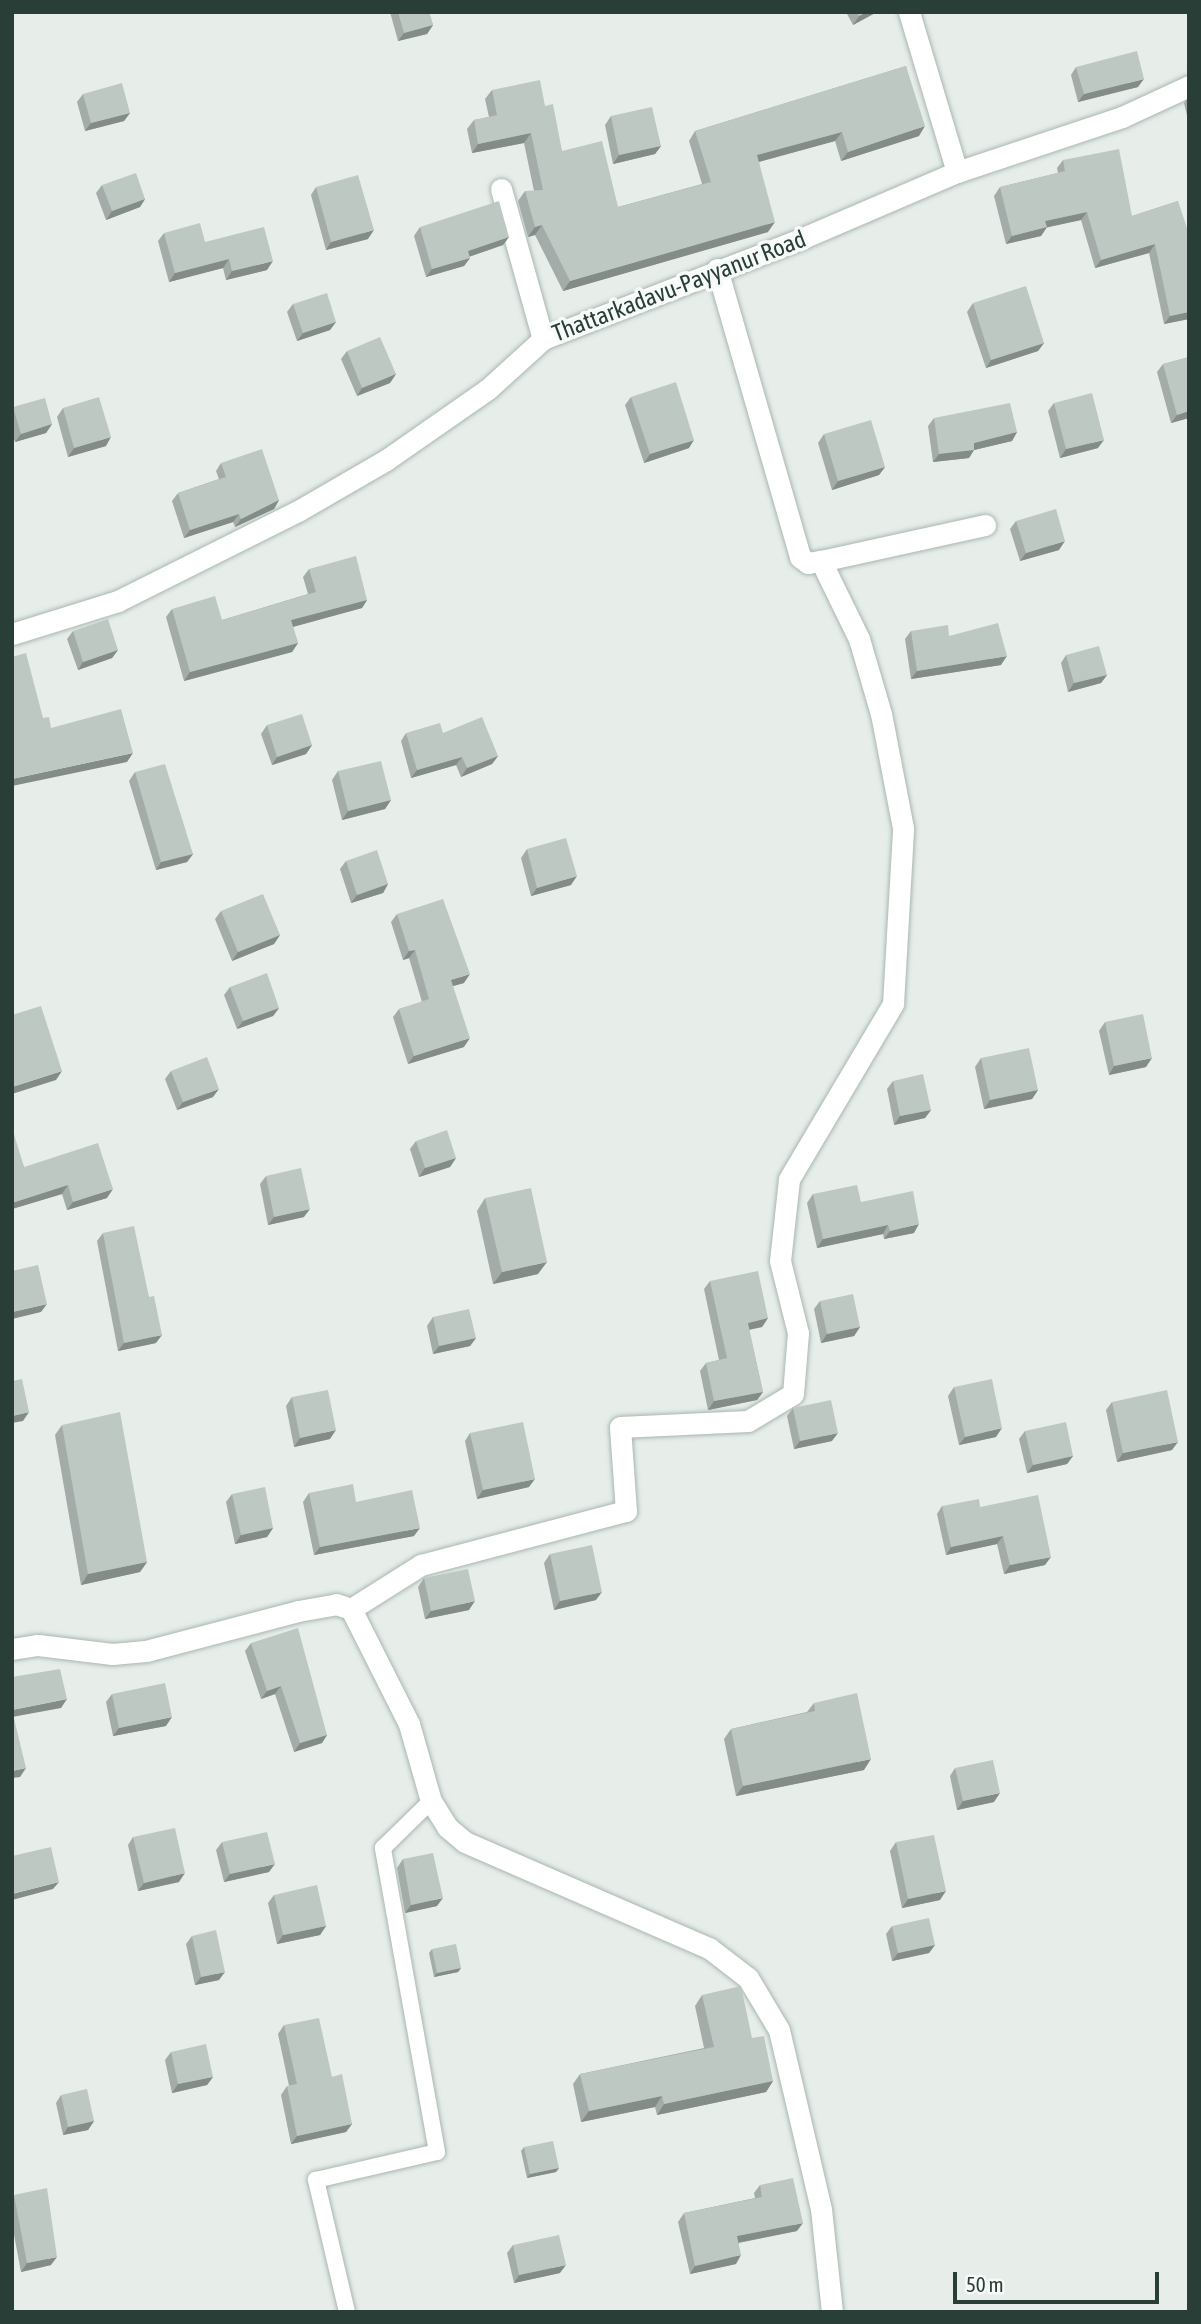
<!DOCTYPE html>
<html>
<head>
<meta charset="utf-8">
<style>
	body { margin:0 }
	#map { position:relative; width:1201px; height:2324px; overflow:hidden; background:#e7eeea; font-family:"Asap Condensed",sans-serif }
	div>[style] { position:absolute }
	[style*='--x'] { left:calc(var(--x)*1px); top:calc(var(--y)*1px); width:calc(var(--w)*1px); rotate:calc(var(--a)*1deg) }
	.roads { filter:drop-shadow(0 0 2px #aab6b0) drop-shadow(0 0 2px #aab6b0) }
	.lane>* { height:16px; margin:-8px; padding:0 8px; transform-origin:8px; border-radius:8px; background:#fff }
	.street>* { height:21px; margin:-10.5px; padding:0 10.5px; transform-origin:10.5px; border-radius:10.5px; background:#fff }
	.secondary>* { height:21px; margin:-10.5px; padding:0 10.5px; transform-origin:10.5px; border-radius:10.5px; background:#fff }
	.wall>* { inset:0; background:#a3aca8 }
	.shaded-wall>* { inset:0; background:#848c88 }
	.building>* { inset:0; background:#bdc8c3 }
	span { translate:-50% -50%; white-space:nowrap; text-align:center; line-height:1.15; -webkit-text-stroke:7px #f7faf9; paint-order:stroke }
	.street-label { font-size:24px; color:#283e36 }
	.frame { position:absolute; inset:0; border:14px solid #283e36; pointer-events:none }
	.scale { position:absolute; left:953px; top:2272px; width:206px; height:32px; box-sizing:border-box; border:4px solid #283e36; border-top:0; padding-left:9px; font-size:21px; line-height:24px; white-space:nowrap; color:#283e36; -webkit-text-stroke:5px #f7faf9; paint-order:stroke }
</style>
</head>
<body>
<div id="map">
	<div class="roads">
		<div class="lane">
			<i style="--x:347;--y:2312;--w:136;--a:-103.2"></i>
			<i style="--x:316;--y:2180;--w:124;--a:-13"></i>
			<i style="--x:437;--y:2152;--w:309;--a:-100.1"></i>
			<i style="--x:383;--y:1848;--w:67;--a:-44.4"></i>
		</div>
		<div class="street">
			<i style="--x:909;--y:12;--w:167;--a:73.3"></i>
			<i style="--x:501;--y:189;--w:156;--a:74.4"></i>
			<i style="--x:717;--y:269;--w:300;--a:73.9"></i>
			<i style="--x:800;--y:557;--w:10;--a:37"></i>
			<i style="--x:808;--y:563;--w:13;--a:-9"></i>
			<i style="--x:821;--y:561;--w:168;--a:-12.4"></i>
			<i style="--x:351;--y:1609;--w:83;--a:-32.2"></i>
			<i style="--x:421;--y:1565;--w:212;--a:-14.8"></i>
			<i style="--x:626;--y:1511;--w:84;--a:-94.1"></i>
			<i style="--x:620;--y:1427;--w:128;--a:-2.7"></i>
			<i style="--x:748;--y:1421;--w:52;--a:-31"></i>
			<i style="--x:793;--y:1394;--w:61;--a:-85.3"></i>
			<i style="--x:798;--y:1333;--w:74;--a:-104"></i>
			<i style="--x:780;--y:1261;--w:82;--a:-83.7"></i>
			<i style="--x:789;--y:1179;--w:204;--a:-59.3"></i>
			<i style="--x:893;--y:1004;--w:176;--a:-86.7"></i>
			<i style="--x:903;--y:828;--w:116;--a:-100.9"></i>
			<i style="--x:881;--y:714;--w:78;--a:-106.3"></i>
			<i style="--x:859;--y:639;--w:87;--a:-116"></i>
		</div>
		<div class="secondary">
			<i style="--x:12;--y:634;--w:111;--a:-17.3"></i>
			<i style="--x:118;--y:601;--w:201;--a:-26.6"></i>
			<i style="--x:298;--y:511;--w:102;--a:-30.1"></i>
			<i style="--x:386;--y:460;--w:124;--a:-34.8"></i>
			<i style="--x:488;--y:389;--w:74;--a:-42.3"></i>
			<i style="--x:543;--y:339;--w:279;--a:-21.2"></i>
			<i style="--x:803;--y:238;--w:168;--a:-23.2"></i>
			<i style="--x:957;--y:172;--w:174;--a:-18.4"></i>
			<i style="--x:1122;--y:117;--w:74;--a:-24.8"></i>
			<i style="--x:12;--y:1649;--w:26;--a:-9"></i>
			<i style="--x:38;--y:1645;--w:75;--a:6.9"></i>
			<i style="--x:112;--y:1654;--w:34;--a:-5"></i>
			<i style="--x:146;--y:1651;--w:157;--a:-14.7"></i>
			<i style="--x:298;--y:1611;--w:39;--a:-10"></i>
			<i style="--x:336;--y:1604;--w:16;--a:18"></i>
			<i style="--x:351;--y:1609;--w:129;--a:63.2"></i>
			<i style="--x:409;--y:1724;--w:80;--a:74.1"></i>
			<i style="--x:431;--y:1801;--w:31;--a:58"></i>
			<i style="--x:447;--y:1827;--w:23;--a:40"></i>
			<i style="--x:465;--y:1842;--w:266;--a:23.5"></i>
			<i style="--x:709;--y:1948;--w:49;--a:37.6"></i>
			<i style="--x:748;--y:1978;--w:61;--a:59.2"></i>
			<i style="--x:779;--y:2030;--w:184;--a:76.8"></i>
			<i style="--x:821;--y:2209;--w:104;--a:83.9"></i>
		</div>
	</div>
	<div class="wall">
		<i style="clip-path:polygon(390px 12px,429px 12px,433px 25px,427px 34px,398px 41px)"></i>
		<i style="clip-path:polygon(846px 12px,877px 12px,853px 25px)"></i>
		<i style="clip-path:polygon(906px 66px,919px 136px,841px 161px,835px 141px,759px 162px,768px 232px,563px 291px,535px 235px,528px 237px,518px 201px,525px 191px,534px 191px,524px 143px,472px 153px,467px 129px,474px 120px,489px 117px,485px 99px,492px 90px,545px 106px,562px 151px,618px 207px,702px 184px,689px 141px,695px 131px)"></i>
		<i style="clip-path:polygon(1076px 67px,1138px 87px,1078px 102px,1071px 75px)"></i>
		<i style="clip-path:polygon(83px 94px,130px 113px,124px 121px,85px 131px,77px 102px)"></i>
		<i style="clip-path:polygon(1189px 96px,1189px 124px,1184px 103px)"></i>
		<i style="clip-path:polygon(611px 116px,661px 146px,655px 154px,613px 164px,605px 125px)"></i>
		<i style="clip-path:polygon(1063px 160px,1132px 216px,1178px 201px,1189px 319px,1164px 324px,1149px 253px,1095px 268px,1081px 220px,1047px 227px,1041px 236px,1006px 244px,994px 196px,1000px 187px,1058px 173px,1057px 168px)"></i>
		<i style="clip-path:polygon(102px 185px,145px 199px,140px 207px,106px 220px,96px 193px)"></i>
		<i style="clip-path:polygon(316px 187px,368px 239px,326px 250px,311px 195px)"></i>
		<i style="clip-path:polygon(420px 227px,509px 237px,503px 245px,469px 257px,470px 258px,464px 266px,426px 277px,414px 236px)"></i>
		<i style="clip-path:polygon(164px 233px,205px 242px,267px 270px,226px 280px,223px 268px,169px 282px,158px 241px)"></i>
		<i style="clip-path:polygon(973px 303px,1044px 343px,1038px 351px,986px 368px,967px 312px)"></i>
		<i style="clip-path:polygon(293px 304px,336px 322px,330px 330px,297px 341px,287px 312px)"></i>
		<i style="clip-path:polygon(347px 351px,396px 374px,390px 383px,357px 396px,341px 359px)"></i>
		<i style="clip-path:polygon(1189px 357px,1189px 418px,1171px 423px,1157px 372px,1163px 364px)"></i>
		<i style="clip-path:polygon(631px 397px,689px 448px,644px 463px,625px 405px)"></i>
		<i style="clip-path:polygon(1054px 403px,1098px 448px,1060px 458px,1048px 411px)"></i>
		<i style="clip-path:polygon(13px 407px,52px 424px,46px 433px,15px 442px,12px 434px)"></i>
		<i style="clip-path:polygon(63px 408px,106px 446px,68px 457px,57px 417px)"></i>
		<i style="clip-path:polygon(934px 418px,1017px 432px,1012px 441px,974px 450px,969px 458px,933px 462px,928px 426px)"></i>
		<i style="clip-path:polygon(824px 434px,885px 467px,879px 475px,832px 490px,818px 443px)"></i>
		<i style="clip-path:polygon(221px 463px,279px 500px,274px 509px,235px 527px,233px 522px,184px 538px,172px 501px,178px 493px,219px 479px,216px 471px)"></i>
		<i style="clip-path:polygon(1016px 521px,1059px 550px,1020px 561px,1010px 529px)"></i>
		<i style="clip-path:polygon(309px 569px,367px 600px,362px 608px,293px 627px,298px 643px,292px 652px,184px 681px,166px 617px,172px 609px,222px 620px,308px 594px,303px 577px)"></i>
		<i style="clip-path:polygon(73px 631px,118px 650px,112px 658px,78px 670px,67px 639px)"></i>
		<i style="clip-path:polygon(911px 631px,949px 636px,1001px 665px,911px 679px,905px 639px)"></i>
		<i style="clip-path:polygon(1066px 655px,1107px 675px,1101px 683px,1068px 692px,1061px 663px)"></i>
		<i style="clip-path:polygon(267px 725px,312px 745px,306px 754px,272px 765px,261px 734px)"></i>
		<i style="clip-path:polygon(406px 733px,443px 733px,498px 756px,492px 764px,461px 777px,456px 765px,411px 778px,401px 741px)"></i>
		<i style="clip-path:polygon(338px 771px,391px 800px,385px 809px,342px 820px,332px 780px)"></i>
		<i style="clip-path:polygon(135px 772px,193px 854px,187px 862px,156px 870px,129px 781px)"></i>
		<i style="clip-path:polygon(527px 849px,571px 885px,531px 896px,521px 858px)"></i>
		<i style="clip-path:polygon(346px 861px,388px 884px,383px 893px,351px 903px,340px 869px)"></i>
		<i style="clip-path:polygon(221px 911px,280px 935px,274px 944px,232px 961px,215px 919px)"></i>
		<i style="clip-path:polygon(397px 914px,464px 983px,453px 986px,464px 1047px,408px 1064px,393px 1017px,399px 1009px,422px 1002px,409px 958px,403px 960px,391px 922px)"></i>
		<i style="clip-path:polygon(230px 987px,279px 1008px,273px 1016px,237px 1029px,224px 995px)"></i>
		<i style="clip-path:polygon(1105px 1022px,1146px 1067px,1109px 1075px,1099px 1031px)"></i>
		<i style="clip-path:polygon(981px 1058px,1038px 1090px,1032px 1099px,984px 1109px,975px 1067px)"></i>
		<i style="clip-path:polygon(171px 1071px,213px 1097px,177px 1110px,165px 1079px)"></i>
		<i style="clip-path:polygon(893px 1081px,931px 1110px,925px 1118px,894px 1125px,887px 1089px)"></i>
		<i style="clip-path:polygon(12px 1135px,24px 1167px,107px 1198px,67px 1210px,62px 1194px,12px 1209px)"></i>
		<i style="clip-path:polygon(416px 1141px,456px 1158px,450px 1167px,419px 1177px,410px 1149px)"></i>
		<i style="clip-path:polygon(266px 1176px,304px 1217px,268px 1225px,260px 1184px)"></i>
		<i style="clip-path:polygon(813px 1194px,861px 1202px,914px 1233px,884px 1239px,883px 1234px,817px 1248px,807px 1203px)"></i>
		<i style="clip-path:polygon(485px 1198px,538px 1274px,493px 1284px,477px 1211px)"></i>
		<i style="clip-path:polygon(103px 1233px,149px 1297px,156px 1343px,118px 1351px,97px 1241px)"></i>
		<i style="clip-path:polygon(710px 1281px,768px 1318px,762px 1327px,749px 1330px,763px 1392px,757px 1400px,708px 1410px,700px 1371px,706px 1363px,719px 1360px,704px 1289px)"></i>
		<i style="clip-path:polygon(820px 1301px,860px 1327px,854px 1336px,821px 1343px,814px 1309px)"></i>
		<i style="clip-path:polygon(433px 1317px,476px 1338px,470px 1346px,433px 1354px,427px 1326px)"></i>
		<i style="clip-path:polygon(954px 1387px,996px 1437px,959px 1445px,948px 1396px)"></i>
		<i style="clip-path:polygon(292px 1397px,330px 1439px,294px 1447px,286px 1406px)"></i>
		<i style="clip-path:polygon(1112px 1402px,1172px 1450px,1117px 1462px,1106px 1410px)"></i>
		<i style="clip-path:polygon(793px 1408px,832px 1441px,794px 1449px,787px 1416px)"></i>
		<i style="clip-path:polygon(62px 1425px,147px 1562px,140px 1572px,81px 1585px,55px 1435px)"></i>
		<i style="clip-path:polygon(1025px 1431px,1073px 1456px,1067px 1464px,1027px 1473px,1019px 1439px)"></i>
		<i style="clip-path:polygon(470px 1433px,529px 1487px,477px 1499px,465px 1441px)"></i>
		<i style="clip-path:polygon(309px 1493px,356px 1502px,414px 1536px,314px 1555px,303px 1502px)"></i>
		<i style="clip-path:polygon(232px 1494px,273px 1528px,267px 1537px,235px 1544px,226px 1502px)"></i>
		<i style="clip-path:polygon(942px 1506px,980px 1507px,1045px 1565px,1004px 1574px,997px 1544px,946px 1555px,937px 1514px)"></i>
		<i style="clip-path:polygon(550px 1554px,596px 1600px,554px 1610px,544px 1563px)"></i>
		<i style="clip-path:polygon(424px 1578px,469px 1610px,425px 1619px,418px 1587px)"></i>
		<i style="clip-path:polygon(251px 1643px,327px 1735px,322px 1743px,294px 1752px,275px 1694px,261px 1699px,245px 1651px)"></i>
		<i style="clip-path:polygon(112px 1694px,166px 1726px,113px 1736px,106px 1702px)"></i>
		<i style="clip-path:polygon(814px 1703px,864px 1770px,736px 1796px,724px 1739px,731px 1729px,807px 1712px)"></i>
		<i style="clip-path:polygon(955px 1768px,994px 1802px,957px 1810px,950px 1776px)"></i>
		<i style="clip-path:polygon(133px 1837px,179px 1882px,138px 1891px,128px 1845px)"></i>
		<i style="clip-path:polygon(222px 1842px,269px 1872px,224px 1882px,216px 1850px)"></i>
		<i style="clip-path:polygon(896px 1842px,940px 1900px,902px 1908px,890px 1851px)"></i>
		<i style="clip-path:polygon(403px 1859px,437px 1906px,405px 1913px,397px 1868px)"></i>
		<i style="clip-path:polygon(274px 1895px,326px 1926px,320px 1935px,277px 1944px,268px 1903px)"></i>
		<i style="clip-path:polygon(892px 1926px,935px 1945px,929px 1953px,892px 1961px,886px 1934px)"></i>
		<i style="clip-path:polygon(192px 1936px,219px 1980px,195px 1985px,186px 1944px)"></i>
		<i style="clip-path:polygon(432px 1949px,461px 1968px,458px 1972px,434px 1977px,429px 1953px)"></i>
		<i style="clip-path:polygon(702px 1995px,752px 2038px,773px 2081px,766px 2092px,657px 2115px,655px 2107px,581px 2122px,573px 2084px,580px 2074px,704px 2048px,695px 2006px)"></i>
		<i style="clip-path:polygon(284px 2025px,332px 2077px,352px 2124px,346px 2132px,291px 2144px,281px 2095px,287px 2086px,289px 2086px,278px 2034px)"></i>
		<i style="clip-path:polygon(171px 2052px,213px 2077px,207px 2085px,172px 2093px,165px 2060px)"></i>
		<i style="clip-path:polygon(61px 2095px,94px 2121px,88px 2130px,63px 2135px,56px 2103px)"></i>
		<i style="clip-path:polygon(524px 2147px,559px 2168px,556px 2172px,527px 2178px,521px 2151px)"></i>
		<i style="clip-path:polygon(760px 2185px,797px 2231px,739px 2243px,736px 2264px,690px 2274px,678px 2222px,684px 2213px,755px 2198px,754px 2193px)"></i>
		<i style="clip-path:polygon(14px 2195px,51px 2265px,21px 2272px,12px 2224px,12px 2198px)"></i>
		<i style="clip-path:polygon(513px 2245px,560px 2273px,514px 2283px,507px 2253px)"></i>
	</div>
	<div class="shaded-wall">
		<i style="clip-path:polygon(867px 12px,877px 12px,853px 25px,859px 16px)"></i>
		<i style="clip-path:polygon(433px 25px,427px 34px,398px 41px,404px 33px)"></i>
		<i style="clip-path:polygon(1144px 79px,1138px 87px,1078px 102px,1084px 94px)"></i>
		<i style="clip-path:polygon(130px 113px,124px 121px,85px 131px,91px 123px)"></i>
		<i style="clip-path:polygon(925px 126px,919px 136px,841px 161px,848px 152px)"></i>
		<i style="clip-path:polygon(842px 132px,835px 141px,751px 164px,757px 155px)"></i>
		<i style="clip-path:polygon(531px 133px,524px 143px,472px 153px,478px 144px)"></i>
		<i style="clip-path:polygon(661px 146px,655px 154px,613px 164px,619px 155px)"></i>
		<i style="clip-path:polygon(145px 199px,140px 207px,106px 220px,112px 211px)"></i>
		<i style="clip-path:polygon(1087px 212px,1081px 220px,1040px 229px,1045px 221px)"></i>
		<i style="clip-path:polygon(775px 222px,768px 232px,563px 291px,570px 281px)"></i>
		<i style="clip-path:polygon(542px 225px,535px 235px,528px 237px,535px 227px)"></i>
		<i style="clip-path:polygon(1047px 227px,1041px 236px,1006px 244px,1012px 236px)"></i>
		<i style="clip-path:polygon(374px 230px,368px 239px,326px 250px,331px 242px)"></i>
		<i style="clip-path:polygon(509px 237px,503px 245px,462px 259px,468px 251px)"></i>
		<i style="clip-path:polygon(1155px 244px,1149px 253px,1095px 268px,1101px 260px)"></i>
		<i style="clip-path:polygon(470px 258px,464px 266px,426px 277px,432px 269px)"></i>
		<i style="clip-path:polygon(229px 259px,223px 268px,169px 282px,175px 273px)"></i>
		<i style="clip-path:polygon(273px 261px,267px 270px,226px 280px,232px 271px)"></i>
		<i style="clip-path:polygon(1189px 312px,1189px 319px,1164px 324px,1170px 316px)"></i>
		<i style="clip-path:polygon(336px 322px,330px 330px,297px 341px,303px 333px)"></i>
		<i style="clip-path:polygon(1044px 343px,1038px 351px,986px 368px,991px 360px)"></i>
		<i style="clip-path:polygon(396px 374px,390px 383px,357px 396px,362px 388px)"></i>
		<i style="clip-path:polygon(1189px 411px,1189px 418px,1171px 423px,1177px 415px)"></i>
		<i style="clip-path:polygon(52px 424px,46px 433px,15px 442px,21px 434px)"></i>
		<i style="clip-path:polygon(1017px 432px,1012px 441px,974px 450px,969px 458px,933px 462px,939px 454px,974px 443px)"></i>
		<i style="clip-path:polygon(111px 437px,106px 446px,68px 457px,74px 448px)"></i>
		<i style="clip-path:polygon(694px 440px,689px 448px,644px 463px,650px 454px)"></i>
		<i style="clip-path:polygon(1104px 440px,1098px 448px,1060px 458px,1066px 449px)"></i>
		<i style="clip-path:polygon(885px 467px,879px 475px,832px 490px,838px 481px)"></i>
		<i style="clip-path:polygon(279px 500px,274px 509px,235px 527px,241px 519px)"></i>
		<i style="clip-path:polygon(239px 514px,233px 522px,184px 538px,190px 530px)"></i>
		<i style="clip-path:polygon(1065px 541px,1059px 550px,1020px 561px,1026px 553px)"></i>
		<i style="clip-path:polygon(367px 600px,362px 608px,285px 629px,291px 620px)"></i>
		<i style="clip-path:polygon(298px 643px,292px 652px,184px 681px,190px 672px)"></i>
		<i style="clip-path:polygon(118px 650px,112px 658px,78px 670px,83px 662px)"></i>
		<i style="clip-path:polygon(1007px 656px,1001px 665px,911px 679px,917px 671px)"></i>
		<i style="clip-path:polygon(1107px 675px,1101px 683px,1068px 692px,1074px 683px)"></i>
		<i style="clip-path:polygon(312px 745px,306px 754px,272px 765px,277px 757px)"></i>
		<i style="clip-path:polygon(133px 753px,127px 762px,12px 786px,12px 779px)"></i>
		<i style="clip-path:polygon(498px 756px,492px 764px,461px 777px,467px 768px)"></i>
		<i style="clip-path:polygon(462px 757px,456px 765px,411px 778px,417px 770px)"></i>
		<i style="clip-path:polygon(391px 800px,385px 809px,342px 820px,348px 811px)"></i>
		<i style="clip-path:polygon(193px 854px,187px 862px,156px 870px,161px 862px)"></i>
		<i style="clip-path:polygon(577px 876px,571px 885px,531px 896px,537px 888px)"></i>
		<i style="clip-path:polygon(388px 884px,383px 893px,351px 903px,357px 895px)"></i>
		<i style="clip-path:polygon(280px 935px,274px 944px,232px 961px,238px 952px)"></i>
		<i style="clip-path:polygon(415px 950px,409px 958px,403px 960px,409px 951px)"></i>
		<i style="clip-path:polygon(470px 974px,464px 983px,446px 988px,451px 980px)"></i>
		<i style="clip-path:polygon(279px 1008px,273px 1016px,237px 1029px,243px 1021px)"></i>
		<i style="clip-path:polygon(470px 1038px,464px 1047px,408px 1064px,414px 1056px)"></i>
		<i style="clip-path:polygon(1152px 1058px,1146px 1067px,1109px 1075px,1114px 1066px)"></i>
		<i style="clip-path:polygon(62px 1071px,56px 1080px,12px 1094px,12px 1087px)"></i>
		<i style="clip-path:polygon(219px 1089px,213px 1097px,177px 1110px,183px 1102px)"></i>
		<i style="clip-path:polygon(1038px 1090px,1032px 1099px,984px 1109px,990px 1100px)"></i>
		<i style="clip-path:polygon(931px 1110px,925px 1118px,894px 1125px,900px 1116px)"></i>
		<i style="clip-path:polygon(456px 1158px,450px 1167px,419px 1177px,425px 1168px)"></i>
		<i style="clip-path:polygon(68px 1185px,62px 1194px,12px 1209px,12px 1203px)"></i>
		<i style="clip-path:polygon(113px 1189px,107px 1198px,67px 1210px,73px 1202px)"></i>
		<i style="clip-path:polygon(310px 1209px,304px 1217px,268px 1225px,274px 1217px)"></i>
		<i style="clip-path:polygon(919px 1224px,914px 1233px,884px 1239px,890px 1231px)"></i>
		<i style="clip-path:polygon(888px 1225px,883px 1234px,817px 1248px,823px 1239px)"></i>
		<i style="clip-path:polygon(547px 1262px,538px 1274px,493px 1284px,502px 1272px)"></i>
		<i style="clip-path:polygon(47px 1304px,41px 1312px,12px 1319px,12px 1312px)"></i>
		<i style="clip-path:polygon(768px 1318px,762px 1327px,742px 1331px,748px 1323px)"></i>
		<i style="clip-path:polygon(860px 1327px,854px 1336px,821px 1343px,827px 1334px)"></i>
		<i style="clip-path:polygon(162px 1335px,156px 1343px,118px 1351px,124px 1343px)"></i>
		<i style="clip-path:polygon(476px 1338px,470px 1346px,433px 1354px,439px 1346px)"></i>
		<i style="clip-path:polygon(763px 1392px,757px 1400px,708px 1410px,714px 1401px)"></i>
		<i style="clip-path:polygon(29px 1412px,23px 1421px,12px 1423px,12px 1416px)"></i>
		<i style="clip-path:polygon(1002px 1428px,996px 1437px,959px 1445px,965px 1437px)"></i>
		<i style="clip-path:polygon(336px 1430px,330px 1439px,294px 1447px,300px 1438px)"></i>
		<i style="clip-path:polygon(838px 1433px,832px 1441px,794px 1449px,800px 1441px)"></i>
		<i style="clip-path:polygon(1178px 1442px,1172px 1450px,1117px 1462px,1123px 1453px)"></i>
		<i style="clip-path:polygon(1073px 1456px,1067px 1464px,1027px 1473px,1033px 1465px)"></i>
		<i style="clip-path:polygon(535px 1479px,529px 1487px,477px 1499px,483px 1490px)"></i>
		<i style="clip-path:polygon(273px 1528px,267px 1537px,235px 1544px,241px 1535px)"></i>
		<i style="clip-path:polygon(420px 1528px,414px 1536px,314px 1555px,320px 1547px)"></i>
		<i style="clip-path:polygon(1003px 1536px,997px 1544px,946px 1555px,951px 1547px)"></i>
		<i style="clip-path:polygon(1051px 1557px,1045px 1565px,1004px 1574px,1010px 1565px)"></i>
		<i style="clip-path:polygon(147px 1562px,140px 1572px,81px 1585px,88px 1574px)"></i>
		<i style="clip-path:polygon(602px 1592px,596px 1600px,554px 1610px,560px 1601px)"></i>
		<i style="clip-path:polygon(475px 1601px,469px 1610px,425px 1619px,431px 1611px)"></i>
		<i style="clip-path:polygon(281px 1686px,275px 1694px,261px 1699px,267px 1691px)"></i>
		<i style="clip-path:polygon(67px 1699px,61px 1708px,12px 1717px,12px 1710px)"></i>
		<i style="clip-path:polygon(172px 1717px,166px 1726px,113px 1736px,119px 1728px)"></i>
		<i style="clip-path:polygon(327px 1735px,322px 1743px,294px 1752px,300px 1743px)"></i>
		<i style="clip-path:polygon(871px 1759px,864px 1770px,736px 1796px,743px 1786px)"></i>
		<i style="clip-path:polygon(26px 1768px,20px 1777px,12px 1778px,12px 1771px)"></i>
		<i style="clip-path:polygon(1000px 1793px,994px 1802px,957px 1810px,963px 1801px)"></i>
		<i style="clip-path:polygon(275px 1864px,269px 1872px,224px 1882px,230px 1874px)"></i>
		<i style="clip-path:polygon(185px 1873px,179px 1882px,138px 1891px,144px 1883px)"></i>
		<i style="clip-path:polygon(59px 1882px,53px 1889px,12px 1900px,12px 1894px)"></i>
		<i style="clip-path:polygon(946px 1891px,940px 1900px,902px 1908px,908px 1899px)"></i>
		<i style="clip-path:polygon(443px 1898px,437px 1906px,405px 1913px,411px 1905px)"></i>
		<i style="clip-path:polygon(326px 1926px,320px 1935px,277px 1944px,283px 1935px)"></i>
		<i style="clip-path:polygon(935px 1945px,929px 1953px,892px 1961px,898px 1953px)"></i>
		<i style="clip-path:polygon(461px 1968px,458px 1972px,434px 1977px,437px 1973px)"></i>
		<i style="clip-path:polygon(225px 1972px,219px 1980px,195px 1985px,201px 1977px)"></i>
		<i style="clip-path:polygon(213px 2077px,207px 2085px,172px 2093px,178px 2084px)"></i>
		<i style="clip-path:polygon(773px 2081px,766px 2092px,657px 2115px,664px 2104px)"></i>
		<i style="clip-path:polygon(662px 2096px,655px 2107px,581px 2122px,589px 2111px)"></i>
		<i style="clip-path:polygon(94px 2121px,88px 2130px,63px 2135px,68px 2127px)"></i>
		<i style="clip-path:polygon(352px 2124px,346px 2132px,291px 2144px,297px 2136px)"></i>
		<i style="clip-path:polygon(559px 2168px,556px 2172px,527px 2178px,530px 2174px)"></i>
		<i style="clip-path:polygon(803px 2223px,797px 2231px,731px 2244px,737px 2236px)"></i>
		<i style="clip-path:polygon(741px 2255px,736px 2264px,690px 2274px,695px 2266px)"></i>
		<i style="clip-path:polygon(57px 2257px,51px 2265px,21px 2272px,27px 2263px)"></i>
		<i style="clip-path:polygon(566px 2265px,560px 2273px,514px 2283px,519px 2275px)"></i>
	</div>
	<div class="building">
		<i style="clip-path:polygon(398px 12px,429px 12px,433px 25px,404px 33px)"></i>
		<i style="clip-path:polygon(857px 12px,867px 12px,859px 16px)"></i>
		<i style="clip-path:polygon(1137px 51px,1144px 79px,1084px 94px,1076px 67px)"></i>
		<i style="clip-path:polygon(906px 66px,925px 126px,848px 152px,842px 132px,757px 155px,775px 222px,570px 281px,542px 225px,535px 227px,525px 191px,543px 190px,531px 133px,478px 144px,474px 120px,497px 115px,492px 90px,540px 80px,545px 106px,553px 104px,562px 151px,602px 141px,618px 207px,711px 182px,695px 131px)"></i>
		<i style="clip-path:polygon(122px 83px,130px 113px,91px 123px,83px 94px)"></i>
		<i style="clip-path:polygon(652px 107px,661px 146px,619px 155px,611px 116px)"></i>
		<i style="clip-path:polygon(1119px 149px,1132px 216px,1178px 201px,1189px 234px,1189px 312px,1170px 316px,1155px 244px,1101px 260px,1087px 212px,1045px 221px,1047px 227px,1012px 236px,1000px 187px,1065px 171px,1063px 160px)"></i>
		<i style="clip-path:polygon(136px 173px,145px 199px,112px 211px,102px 185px)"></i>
		<i style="clip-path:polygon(358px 175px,374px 230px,331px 242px,316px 187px)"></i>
		<i style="clip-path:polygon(499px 201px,509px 237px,468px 251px,470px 258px,432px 269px,420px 227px)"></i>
		<i style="clip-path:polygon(200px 223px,205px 242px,264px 227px,273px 261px,232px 271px,229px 259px,175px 273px,164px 233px)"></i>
		<i style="clip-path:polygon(1026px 286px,1044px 343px,991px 360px,973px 303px)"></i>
		<i style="clip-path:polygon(327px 293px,336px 322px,303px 333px,293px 304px)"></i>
		<i style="clip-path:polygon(380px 337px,396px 374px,362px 388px,347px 351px)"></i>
		<i style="clip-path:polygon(1189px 357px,1189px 411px,1177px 415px,1163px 364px)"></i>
		<i style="clip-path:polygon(676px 382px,694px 440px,650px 454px,631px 397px)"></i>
		<i style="clip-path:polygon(1092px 393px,1104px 440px,1066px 449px,1054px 403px)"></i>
		<i style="clip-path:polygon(99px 397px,111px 437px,74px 448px,63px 408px)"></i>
		<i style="clip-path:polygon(45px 398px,52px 424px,21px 434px,13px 407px)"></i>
		<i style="clip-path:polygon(1010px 403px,1017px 432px,974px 443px,974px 450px,939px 454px,934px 418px)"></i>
		<i style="clip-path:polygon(871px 420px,885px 467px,838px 481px,824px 434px)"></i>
		<i style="clip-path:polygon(262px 449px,279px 500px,241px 519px,239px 514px,190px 530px,178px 493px,226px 477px,221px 463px)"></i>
		<i style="clip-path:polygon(1056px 509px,1065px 541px,1026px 553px,1016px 521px)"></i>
		<i style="clip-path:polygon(356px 556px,367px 600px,291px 620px,298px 643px,190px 672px,172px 609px,215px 596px,222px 620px,316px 592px,309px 569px)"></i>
		<i style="clip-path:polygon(108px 619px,118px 650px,83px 662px,73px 631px)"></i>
		<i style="clip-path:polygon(998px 623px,1007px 656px,917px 671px,911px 631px,948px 625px,949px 636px)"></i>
		<i style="clip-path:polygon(1099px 646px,1107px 675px,1074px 683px,1066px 655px)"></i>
		<i style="clip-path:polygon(26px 653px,43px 718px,49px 717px,51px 728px,121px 709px,133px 753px,12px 779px,12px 657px)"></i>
		<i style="clip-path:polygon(302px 714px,312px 745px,277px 757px,267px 725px)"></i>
		<i style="clip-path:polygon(482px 717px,498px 756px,467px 768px,462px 757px,417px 770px,406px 733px,440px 723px,443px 733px)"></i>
		<i style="clip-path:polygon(381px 761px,391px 800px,348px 811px,338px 771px)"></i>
		<i style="clip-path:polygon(165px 764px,193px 854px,161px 862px,135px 772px)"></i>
		<i style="clip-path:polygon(566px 838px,577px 876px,537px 888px,527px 849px)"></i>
		<i style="clip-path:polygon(377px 850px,388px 884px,357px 895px,346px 861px)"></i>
		<i style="clip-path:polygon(263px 894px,280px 935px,238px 952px,221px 911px)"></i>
		<i style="clip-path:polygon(443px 899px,470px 974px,451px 980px,470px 1038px,414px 1056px,399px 1009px,429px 999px,415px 950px,409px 951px,397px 914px)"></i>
		<i style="clip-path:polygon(267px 973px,279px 1008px,243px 1021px,230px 987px)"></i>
		<i style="clip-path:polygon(41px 1006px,62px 1071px,12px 1087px,12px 1015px)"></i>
		<i style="clip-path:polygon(1143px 1014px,1152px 1058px,1114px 1066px,1105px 1022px)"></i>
		<i style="clip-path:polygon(1029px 1048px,1038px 1090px,990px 1100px,981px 1058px)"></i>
		<i style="clip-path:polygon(207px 1057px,219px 1089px,183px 1102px,171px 1071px)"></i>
		<i style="clip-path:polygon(923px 1074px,931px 1110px,900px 1116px,893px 1081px)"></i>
		<i style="clip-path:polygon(447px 1130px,456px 1158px,425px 1168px,416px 1141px)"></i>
		<i style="clip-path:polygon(14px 1134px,24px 1167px,98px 1143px,113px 1189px,73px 1202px,68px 1185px,12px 1203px,12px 1135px)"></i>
		<i style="clip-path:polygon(301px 1168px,310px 1209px,274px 1217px,266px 1176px)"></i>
		<i style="clip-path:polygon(857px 1185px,861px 1202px,913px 1191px,919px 1224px,890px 1231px,888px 1225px,823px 1239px,813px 1194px)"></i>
		<i style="clip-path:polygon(531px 1188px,547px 1262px,502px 1272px,485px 1198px)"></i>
		<i style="clip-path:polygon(134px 1226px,149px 1297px,154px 1296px,162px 1335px,124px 1343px,103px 1233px)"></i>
		<i style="clip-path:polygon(38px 1265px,47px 1304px,12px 1312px,12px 1271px)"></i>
		<i style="clip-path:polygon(758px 1271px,768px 1318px,748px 1323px,763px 1392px,714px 1401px,706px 1363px,727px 1358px,710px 1281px)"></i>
		<i style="clip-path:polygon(853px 1294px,860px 1327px,827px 1334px,820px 1301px)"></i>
		<i style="clip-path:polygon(469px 1309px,476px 1338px,439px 1346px,433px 1317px)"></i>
		<i style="clip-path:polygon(22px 1379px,29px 1412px,12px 1416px,12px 1381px)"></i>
		<i style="clip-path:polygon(992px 1379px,1002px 1428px,965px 1437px,954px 1387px)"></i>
		<i style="clip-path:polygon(328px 1390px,336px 1430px,300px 1438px,292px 1397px)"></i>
		<i style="clip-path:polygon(1167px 1390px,1178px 1442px,1123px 1453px,1112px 1402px)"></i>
		<i style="clip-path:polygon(831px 1400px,838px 1433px,800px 1441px,793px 1408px)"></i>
		<i style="clip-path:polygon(120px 1412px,147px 1562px,88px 1574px,62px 1425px)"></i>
		<i style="clip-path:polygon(523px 1422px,535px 1479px,483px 1490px,470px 1433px)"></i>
		<i style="clip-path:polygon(1066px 1422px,1073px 1456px,1033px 1465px,1025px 1431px)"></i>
		<i style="clip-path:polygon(353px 1484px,356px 1502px,412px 1490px,420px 1528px,320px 1547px,309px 1493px)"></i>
		<i style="clip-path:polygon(265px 1487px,273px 1528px,241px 1535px,232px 1494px)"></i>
		<i style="clip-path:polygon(1038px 1495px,1051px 1557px,1010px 1565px,1003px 1536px,951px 1547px,942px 1506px,979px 1499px,980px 1507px)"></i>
		<i style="clip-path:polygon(592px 1545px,602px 1592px,560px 1601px,550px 1554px)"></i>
		<i style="clip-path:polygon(468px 1569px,475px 1601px,431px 1611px,424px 1578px)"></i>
		<i style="clip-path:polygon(298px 1628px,327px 1735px,300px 1743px,281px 1686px,267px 1691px,251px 1643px)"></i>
		<i style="clip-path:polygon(60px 1669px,67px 1699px,12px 1710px,26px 1768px,12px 1771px,12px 1677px)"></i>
		<i style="clip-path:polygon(165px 1683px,172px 1717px,119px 1728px,112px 1694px)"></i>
		<i style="clip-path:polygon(857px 1693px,871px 1759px,743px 1786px,731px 1729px,815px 1711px,814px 1703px)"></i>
		<i style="clip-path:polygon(993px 1760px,1000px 1793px,963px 1801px,955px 1768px)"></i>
		<i style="clip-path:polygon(175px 1828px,185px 1873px,144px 1883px,133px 1837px)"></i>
		<i style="clip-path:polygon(267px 1832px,275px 1864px,230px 1874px,222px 1842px)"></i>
		<i style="clip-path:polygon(934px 1835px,946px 1891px,908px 1899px,896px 1842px)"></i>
		<i style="clip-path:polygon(51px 1847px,59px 1882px,12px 1894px,12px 1856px)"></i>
		<i style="clip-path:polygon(433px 1853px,443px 1898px,411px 1905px,403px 1859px)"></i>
		<i style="clip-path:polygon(317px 1885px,326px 1926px,283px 1935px,274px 1895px)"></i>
		<i style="clip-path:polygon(929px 1918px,935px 1945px,898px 1953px,892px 1926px)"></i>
		<i style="clip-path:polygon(216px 1930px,225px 1972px,201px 1977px,192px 1936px)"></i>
		<i style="clip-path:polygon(456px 1944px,461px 1968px,437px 1973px,432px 1949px)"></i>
		<i style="clip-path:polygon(741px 1986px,752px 2038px,764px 2036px,773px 2081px,664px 2104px,662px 2096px,589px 2111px,580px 2074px,714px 2047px,702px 1995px)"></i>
		<i style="clip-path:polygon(319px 2018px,332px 2077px,342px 2074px,352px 2124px,297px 2136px,287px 2086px,297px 2084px,284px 2025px)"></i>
		<i style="clip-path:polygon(206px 2044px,213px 2077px,178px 2084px,171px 2052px)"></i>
		<i style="clip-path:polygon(87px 2089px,94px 2121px,68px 2127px,61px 2095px)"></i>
		<i style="clip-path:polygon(553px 2141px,559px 2168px,530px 2174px,524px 2147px)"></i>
		<i style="clip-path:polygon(793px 2178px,803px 2223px,737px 2236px,741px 2255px,695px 2266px,684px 2213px,762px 2197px,760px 2185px)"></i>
		<i style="clip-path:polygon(47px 2188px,57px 2257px,27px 2263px,14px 2195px)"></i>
		<i style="clip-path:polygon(559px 2235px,566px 2265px,519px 2275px,513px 2245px)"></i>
	</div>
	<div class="street-label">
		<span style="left:679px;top:286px;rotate:-21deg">Thattarkadavu-Payyanur Road</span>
	</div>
	<div class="frame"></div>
	<div class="scale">50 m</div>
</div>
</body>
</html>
